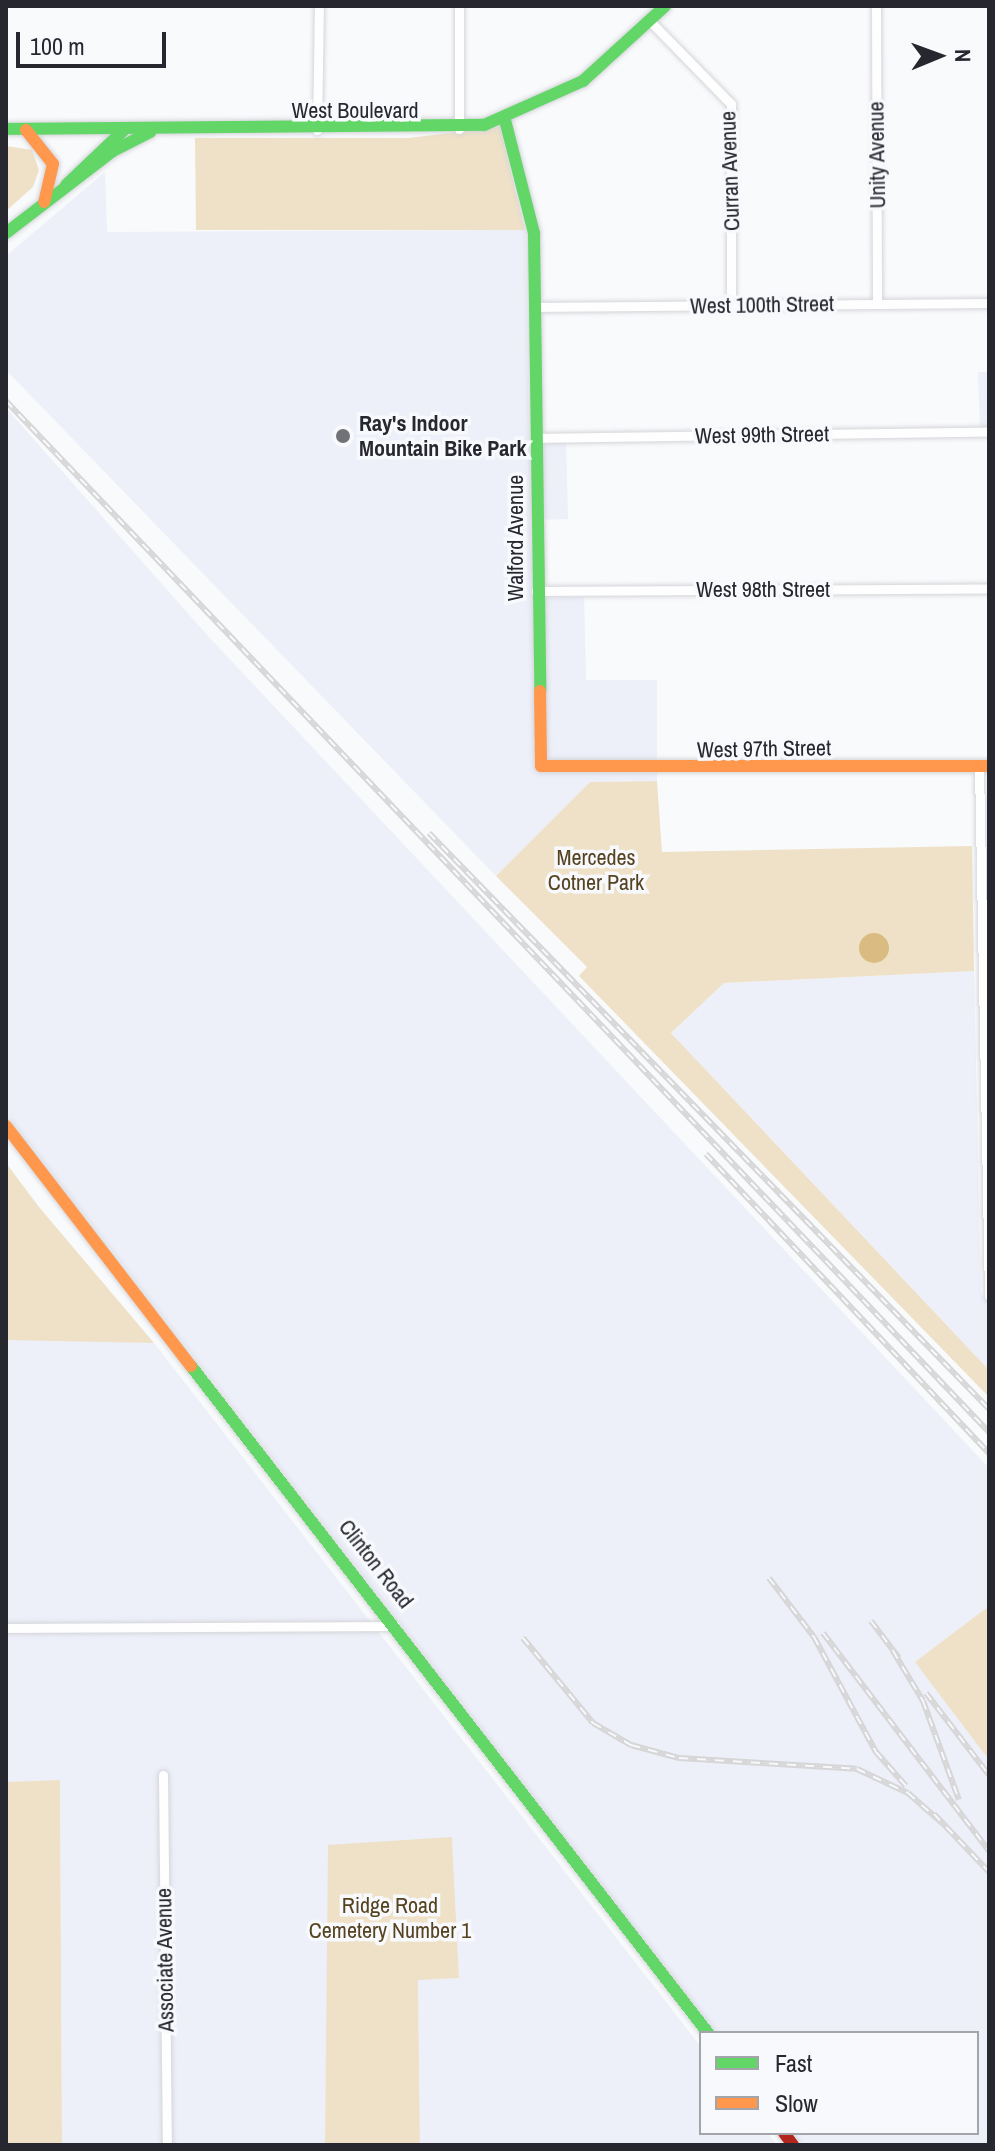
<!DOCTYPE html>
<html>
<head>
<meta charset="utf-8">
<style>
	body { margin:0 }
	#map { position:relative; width:995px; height:2151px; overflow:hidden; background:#f9fafc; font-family:"Archivo Narrow",sans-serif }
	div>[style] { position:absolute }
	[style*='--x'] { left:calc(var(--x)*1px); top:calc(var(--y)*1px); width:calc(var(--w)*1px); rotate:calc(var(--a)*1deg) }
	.built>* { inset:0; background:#edeff9 }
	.green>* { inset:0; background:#efe1c7 }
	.water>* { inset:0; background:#dabc83 }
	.round { border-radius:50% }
	.roads { filter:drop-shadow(0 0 2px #d4d5d9) drop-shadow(0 0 2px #d4d5d9) }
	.street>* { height:9px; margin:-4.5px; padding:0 4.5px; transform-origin:4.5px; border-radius:4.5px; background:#fefeff }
	.fast>* { height:12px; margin:-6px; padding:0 6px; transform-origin:6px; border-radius:6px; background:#63d668 }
	.slow>* { height:12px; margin:-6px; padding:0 6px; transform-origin:6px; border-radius:6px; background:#ff974d }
	.jam>* { height:12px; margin:-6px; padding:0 6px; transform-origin:6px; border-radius:6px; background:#b3261e }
	.rail>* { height:6px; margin-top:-3px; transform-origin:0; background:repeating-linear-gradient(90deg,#f8f9fd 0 9px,#d6d6d7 0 18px); box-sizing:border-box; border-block:2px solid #d6d6d7 }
	.dots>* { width:22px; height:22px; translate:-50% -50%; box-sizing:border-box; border:4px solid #f8f9fd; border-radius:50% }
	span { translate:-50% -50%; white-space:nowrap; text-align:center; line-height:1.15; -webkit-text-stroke:7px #f8f9fd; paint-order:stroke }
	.street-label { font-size:22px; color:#27282f }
	.poi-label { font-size:22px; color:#27282f; font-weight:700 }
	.left { translate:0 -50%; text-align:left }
	.park-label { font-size:22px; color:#55421f }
	.frame { position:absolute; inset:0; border:8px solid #27282f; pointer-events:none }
	.legend { position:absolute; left:699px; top:2031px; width:280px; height:104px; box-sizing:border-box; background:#f8f9fd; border:2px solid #a4a5ab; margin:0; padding:10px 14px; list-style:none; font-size:24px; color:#27282f }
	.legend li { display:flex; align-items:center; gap:16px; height:40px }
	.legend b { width:40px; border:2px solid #a4a5ab }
	.north { position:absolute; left:899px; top:16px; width:80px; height:80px; -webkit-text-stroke:6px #f8f9fd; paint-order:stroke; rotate:89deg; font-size:22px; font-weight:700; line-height:32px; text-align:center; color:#27282f }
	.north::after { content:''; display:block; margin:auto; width:28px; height:36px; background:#27282f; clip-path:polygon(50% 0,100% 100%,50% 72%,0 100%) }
	.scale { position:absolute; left:16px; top:32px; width:150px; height:36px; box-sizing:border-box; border:4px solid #27282f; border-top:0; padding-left:10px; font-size:24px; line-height:28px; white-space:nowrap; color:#27282f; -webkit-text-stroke:6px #f8f9fd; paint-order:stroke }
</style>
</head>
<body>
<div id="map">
	<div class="built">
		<i style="clip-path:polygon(105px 172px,107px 232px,525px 230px,529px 443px,566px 443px,568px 519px,531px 520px,533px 598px,584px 597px,586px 680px,657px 680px,657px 781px,590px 782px,496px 876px,6px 370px,6px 256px)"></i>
		<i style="clip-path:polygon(978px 372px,989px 372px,989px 429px,980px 429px)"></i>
		<i style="clip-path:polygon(6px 408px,208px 636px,989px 1468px,989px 1606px,916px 1662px,989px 1760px,989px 2145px,803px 2145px,793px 2133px,977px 2133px,977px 2033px,717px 2033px,6px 1113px)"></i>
		<i style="clip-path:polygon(974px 971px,981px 1294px,989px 1302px,989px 1370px,671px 1033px,724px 983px)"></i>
		<i style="clip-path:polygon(43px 1338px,154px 1343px,701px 2047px,701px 2133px,768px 2133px,777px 2145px,420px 2145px,418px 1979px,459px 1978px,452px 1838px,326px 2083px,325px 2145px,62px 2145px,60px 1781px,6px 1782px,6px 1340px)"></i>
	</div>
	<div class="green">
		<i style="clip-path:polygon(500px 127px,525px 230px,196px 230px,195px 138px,408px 138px)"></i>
		<i style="clip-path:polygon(6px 146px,32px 150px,39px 170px,33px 187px,6px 211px)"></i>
		<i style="clip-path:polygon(657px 781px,662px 852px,972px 846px,974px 971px,724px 983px,671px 1033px,989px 1370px,989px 1397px,579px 976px,587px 967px,496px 876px,590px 782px)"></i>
		<i style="clip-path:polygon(6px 1163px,39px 1207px,154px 1343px,6px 1340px)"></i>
		<i style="clip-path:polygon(989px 1606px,989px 1760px,915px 1662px)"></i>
		<i style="clip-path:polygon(60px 1780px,62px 2145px,6px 2145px,6px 1782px)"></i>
		<i style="clip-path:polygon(452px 1837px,459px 1978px,418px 1980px,420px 2145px,325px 2145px,328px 1845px)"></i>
	</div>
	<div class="water">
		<i class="round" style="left:859px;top:933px;width:30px;height:30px"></i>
	</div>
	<div class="roads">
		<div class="street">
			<i style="--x:876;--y:6;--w:298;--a:89.8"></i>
			<i style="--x:650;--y:21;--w:116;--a:45.7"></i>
			<i style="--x:731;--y:104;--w:201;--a:90"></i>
			<i style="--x:459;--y:129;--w:123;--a:-90"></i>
			<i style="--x:317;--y:130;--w:124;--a:-89.1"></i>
			<i style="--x:535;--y:307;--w:454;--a:-0.5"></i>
			<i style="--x:535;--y:438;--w:454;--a:-0.8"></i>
			<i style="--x:536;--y:591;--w:453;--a:-0.3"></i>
			<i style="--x:979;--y:766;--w:530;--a:88.92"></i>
			<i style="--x:6;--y:1628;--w:389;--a:-0.3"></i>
			<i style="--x:163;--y:1775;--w:370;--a:89.4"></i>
		</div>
		<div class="fast">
			<i style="--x:505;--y:120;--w:117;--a:75.6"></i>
			<i style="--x:534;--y:233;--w:458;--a:89.2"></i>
			<i style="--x:6;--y:129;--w:478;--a:-0.5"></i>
			<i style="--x:484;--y:125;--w:108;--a:-24"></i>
			<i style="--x:583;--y:81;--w:111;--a:-42.4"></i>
			<i style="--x:66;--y:185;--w:80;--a:-43.5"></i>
			<i style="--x:6;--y:233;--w:135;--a:-37.5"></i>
			<i style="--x:113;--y:151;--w:42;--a:-27.2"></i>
			<i style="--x:191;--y:1366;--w:844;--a:52.22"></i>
		</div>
		<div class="slow">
			<i style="--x:26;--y:130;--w:43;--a:51.5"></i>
			<i style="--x:53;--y:164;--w:39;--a:103"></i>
			<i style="--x:540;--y:691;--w:75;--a:89.2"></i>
			<i style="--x:541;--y:766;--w:448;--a:0"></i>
			<i style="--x:6;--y:1126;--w:303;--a:52.4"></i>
		</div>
		<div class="jam">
			<i style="--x:784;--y:2133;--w:15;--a:53"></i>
		</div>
	</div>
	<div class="rail">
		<i style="--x:6;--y:401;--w:1425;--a:46.37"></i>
		<i style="--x:429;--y:833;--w:803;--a:45.81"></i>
		<i style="--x:706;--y:1154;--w:412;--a:46.6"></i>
		<i style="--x:769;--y:1578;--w:74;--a:52.7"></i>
		<i style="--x:814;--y:1637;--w:131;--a:61.7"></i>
		<i style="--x:876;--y:1752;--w:45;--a:48.6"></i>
		<i style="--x:871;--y:1621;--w:46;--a:52.9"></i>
		<i style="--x:823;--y:1633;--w:274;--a:52.7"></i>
		<i style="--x:523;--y:1638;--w:110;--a:50.5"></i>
		<i style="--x:593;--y:1723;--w:44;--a:30.1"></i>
		<i style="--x:631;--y:1745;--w:50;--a:15.2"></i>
		<i style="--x:679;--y:1758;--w:178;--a:3.5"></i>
		<i style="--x:857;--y:1769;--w:56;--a:25.2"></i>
		<i style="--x:908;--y:1793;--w:45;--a:41.4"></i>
		<i style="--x:893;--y:1651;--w:58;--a:59"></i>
		<i style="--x:923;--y:1701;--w:105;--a:70"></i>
		<i style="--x:926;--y:1693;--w:103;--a:52.5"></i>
		<i style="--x:934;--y:1814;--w:80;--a:46.5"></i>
	</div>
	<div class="dots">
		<i style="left:343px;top:436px;background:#707277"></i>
	</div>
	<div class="street-label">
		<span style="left:355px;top:111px">West Boulevard</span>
		<span style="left:877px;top:155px;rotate:-91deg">Unity Avenue</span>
		<span style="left:730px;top:171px;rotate:-92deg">Curran Avenue</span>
		<span style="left:762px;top:305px;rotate:-1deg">West 100th Street</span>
		<span style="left:762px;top:435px;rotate:-1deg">West 99th Street</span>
		<span style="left:516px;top:538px;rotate:-90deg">Walford Avenue</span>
		<span style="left:763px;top:590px">West 98th Street</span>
		<span style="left:764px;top:749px;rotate:-1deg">West 97th Street</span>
		<span style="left:376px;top:1564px;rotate:52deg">Clinton Road</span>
		<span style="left:165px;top:1960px;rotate:-91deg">Associate Avenue</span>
	</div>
	<div class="poi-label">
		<span class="left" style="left:359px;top:436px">Ray's Indoor<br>Mountain Bike Park</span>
	</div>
	<div class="park-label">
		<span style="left:596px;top:870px">Mercedes<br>Cotner Park</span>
		<span style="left:390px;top:1918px">Ridge Road<br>Cemetery Number 1</span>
	</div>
	<div class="frame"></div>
	<ul class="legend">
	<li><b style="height:10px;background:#63d668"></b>Fast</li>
	<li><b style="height:10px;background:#ff974d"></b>Slow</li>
	</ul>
	<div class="north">N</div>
	<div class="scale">100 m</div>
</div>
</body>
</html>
